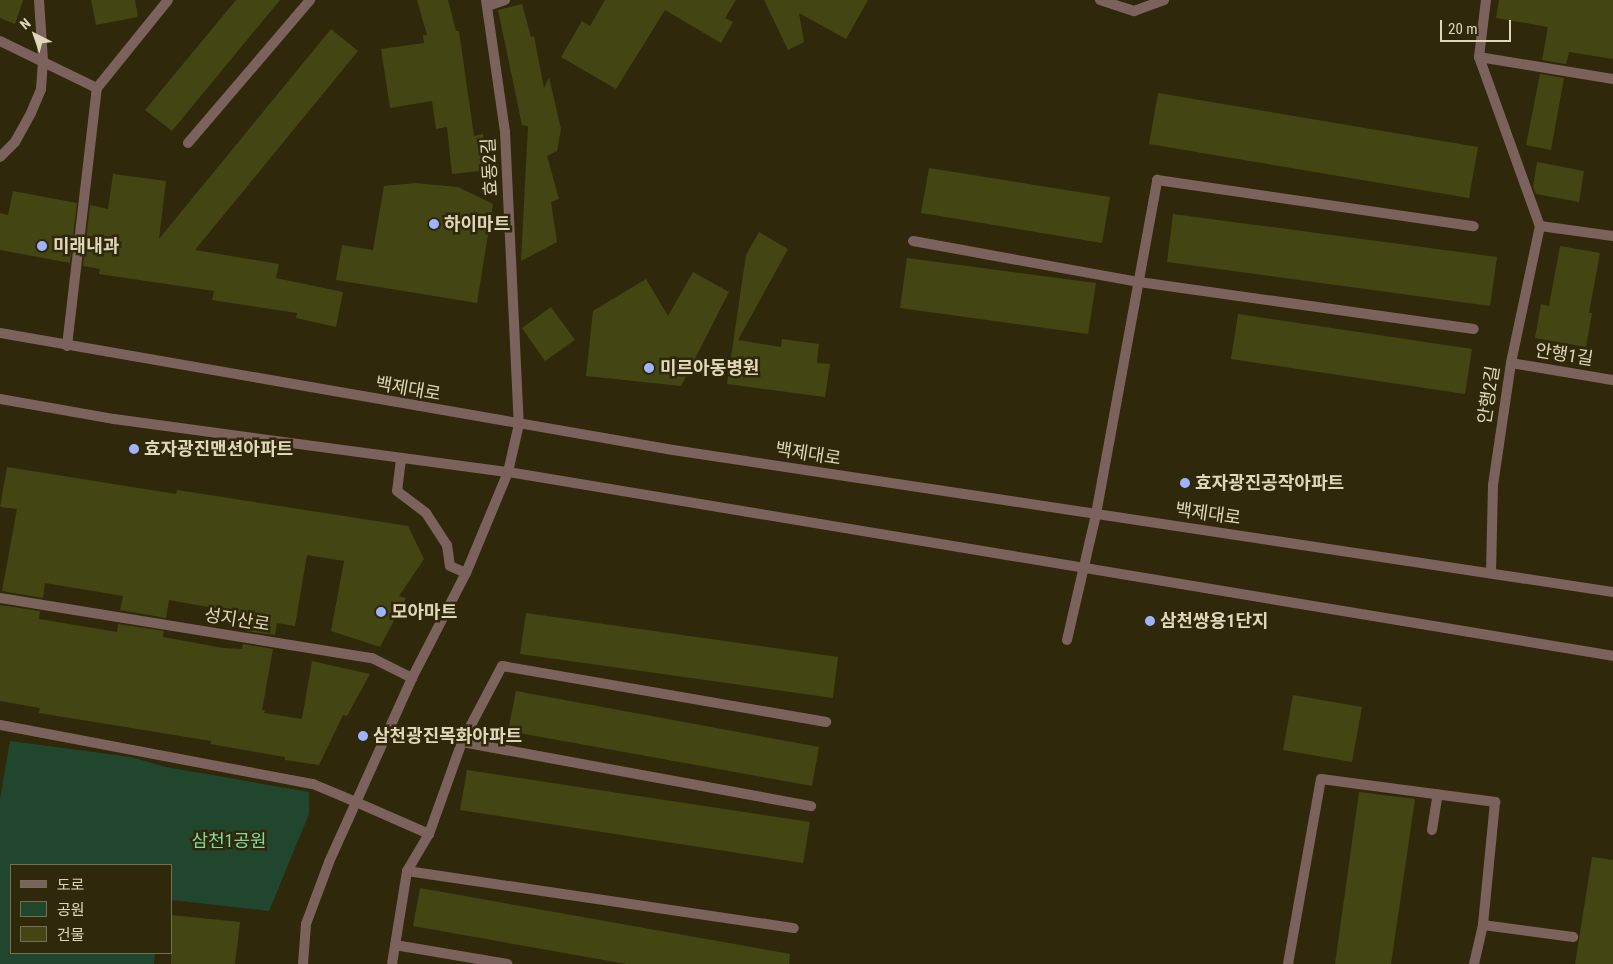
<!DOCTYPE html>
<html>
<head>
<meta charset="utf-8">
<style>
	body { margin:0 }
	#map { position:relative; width:1613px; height:964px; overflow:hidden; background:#30280a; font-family:"Roboto Condensed","Noto Sans KR",sans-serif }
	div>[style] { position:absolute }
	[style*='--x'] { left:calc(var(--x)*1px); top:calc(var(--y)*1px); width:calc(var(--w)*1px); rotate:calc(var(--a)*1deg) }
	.green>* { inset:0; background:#20472d }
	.building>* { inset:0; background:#434612 }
	.service>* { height:10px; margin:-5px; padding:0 5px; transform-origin:5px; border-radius:5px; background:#7c625c }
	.pedestrian>* { height:10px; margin:-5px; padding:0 5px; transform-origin:5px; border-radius:5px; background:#7c625c }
	.minor>* { height:10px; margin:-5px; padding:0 5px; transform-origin:5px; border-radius:5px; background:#7c625c }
	.tertiary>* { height:10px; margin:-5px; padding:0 5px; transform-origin:5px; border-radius:5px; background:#7c625c }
	.dots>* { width:14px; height:14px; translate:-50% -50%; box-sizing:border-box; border:2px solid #30280a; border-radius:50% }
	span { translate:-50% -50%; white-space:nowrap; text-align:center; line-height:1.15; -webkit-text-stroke:5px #30280a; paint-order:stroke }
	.street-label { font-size:18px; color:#e0d7bb }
	.poi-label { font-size:18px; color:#e0d7bb; font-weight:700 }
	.left { translate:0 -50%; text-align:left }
	.park-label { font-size:18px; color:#81d99d }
	.legend { position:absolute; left:10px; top:864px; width:162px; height:90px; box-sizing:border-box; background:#30280a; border:1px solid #766e51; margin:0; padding:6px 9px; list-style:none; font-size:15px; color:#e0d7bb }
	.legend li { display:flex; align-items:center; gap:10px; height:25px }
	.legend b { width:25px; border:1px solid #766e51 }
	.north { position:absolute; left:10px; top:10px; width:50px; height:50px; -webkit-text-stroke:4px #30280a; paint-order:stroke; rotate:319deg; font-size:14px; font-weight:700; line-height:20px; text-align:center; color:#e0d7bb }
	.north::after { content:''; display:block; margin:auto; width:18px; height:22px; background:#e0d7bb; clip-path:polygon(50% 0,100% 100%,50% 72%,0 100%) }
	.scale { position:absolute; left:1440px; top:20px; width:71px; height:22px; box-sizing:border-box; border:2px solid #e0d7bb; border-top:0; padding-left:6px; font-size:15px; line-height:18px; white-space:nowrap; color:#e0d7bb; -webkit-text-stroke:4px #30280a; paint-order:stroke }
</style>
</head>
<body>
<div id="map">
	<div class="green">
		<i style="clip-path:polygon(10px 741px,131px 757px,166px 767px,309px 792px,309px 814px,269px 911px,171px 900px,171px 865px,11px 865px,11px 953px,155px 953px,154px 964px,0 964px,0 799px)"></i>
	</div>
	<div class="building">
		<i style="clip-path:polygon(0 0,23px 0,15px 24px,0 18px)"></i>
		<i style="clip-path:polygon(91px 0,135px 0,138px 17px,96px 25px)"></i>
		<i style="clip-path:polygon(236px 0,280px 0,172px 131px,145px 110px)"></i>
		<i style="clip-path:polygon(417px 0,448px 0,456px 31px,459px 31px,474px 136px,483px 134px,488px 170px,452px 174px,447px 127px,436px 129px,432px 101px,390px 108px,381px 49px,424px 43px,423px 35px,427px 35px)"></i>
		<i style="clip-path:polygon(605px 0,736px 0,725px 18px,733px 22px,721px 43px,665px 10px,616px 89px,561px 57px,582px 21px,590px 26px)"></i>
		<i style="clip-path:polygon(764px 0,868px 0,846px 39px,799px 13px,804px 42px,788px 50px)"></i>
		<i style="clip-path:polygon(1499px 0,1613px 0,1613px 59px,1569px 52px,1566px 64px,1542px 60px,1548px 27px,1496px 18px)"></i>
		<i style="clip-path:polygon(522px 4px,531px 37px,534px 36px,544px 88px,549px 77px,561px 129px,557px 151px,547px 156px,559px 199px,551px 202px,557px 242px,521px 261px,528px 126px,522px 125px,498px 10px)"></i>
		<i style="clip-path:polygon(331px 29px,358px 51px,195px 250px,279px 264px,276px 278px,343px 292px,336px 327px,296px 318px,297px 313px,212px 300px,214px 291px,99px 274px,100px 269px,83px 266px,90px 205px,108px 209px,113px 174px,166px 181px,159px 239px)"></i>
		<i style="clip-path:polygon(1540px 74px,1564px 78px,1551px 150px,1526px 145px)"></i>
		<i style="clip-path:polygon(1158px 93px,1478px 147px,1469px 198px,1149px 144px)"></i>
		<i style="clip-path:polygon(1537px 162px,1584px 171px,1579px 202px,1536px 194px,1533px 187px)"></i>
		<i style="clip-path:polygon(929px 168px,1110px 197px,1102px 243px,921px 213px)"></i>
		<i style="clip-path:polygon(415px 183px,458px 187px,493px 204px,477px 303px,336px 280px,342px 245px,373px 250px,384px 186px)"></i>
		<i style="clip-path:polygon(13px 191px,77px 203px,70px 263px,0 250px,0 213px,8px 215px)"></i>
		<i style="clip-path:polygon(1173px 214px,1497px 257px,1490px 306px,1167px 262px)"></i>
		<i style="clip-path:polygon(759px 232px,788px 249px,738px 340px,781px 347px,782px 339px,819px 344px,817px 363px,830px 364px,825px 397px,727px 384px,746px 255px)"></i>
		<i style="clip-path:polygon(1560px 246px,1600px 253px,1589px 313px,1592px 313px,1586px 347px,1535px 338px,1541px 304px,1549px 306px)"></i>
		<i style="clip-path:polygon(907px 258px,1096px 283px,1088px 334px,900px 308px)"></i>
		<i style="clip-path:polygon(693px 272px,729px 292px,681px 386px,586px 376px,593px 311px,646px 279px,668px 316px)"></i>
		<i style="clip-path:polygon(551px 307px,575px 340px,545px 361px,522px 328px)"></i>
		<i style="clip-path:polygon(1238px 314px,1472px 349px,1465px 394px,1231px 359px)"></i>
		<i style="clip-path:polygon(7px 467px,176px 494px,177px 490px,408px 526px,424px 559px,399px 596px,406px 598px,380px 647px,331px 631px,344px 561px,307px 555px,295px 626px,277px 623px,275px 635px,245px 631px,248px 614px,169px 600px,166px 618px,120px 610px,123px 596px,45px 583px,43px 598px,2px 591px,17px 509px,0 507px)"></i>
		<i style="clip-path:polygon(0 605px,40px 611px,39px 619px,117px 632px,118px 624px,164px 631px,163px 637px,223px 648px,242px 649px,243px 644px,273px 649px,262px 710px,265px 710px,264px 713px,302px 719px,312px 661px,370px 674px,347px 716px,343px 715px,319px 765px,285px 760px,285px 757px,210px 744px,211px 741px,39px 713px,40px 708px,0 701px)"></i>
		<i style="clip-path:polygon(526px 613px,838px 657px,833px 698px,520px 654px)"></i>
		<i style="clip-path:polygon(516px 691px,819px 747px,812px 786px,508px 731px)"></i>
		<i style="clip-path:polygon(1293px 695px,1362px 707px,1352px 762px,1283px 750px)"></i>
		<i style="clip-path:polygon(467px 770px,810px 822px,803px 863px,460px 810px)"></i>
		<i style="clip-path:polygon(1359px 792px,1415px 799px,1391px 964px,1335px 964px)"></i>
		<i style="clip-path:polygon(1592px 857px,1613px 860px,1613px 964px,1575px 964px)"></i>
		<i style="clip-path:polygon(420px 888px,790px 954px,789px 964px,626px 964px,413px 926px)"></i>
		<i style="clip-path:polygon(171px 915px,240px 922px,235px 964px,171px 964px)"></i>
	</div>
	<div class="service">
		<i style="--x:1100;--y:0;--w:36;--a:18"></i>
		<i style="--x:1134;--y:11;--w:32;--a:-20"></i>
		<i style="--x:913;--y:241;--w:230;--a:10.3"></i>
		<i style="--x:1139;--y:282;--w:338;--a:8"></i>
		<i style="--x:1067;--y:640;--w:129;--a:-77"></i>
		<i style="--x:1096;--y:514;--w:340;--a:-79.6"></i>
		<i style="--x:1157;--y:180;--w:320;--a:8.3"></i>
		<i style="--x:462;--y:742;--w:355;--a:10.4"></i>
		<i style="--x:356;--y:802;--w:80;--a:23.7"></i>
		<i style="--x:1432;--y:830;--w:36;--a:-81"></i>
		<i style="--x:407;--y:871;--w:391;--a:8.4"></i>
		<i style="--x:1483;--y:925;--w:91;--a:7.6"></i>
		<i style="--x:395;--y:945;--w:114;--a:9.6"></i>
		<i style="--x:392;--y:964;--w:94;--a:-80.8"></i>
		<i style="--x:407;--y:871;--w:43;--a:-59.3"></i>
		<i style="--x:429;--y:834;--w:98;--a:-70.3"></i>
		<i style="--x:462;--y:742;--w:86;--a:-62.2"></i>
		<i style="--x:502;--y:666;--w:329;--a:9.8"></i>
		<i style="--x:1288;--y:964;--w:188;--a:-79.9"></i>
		<i style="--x:1321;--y:779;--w:176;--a:7.5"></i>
		<i style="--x:1495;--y:802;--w:124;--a:95.6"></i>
		<i style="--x:1483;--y:925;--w:40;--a:103"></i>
	</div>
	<div class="pedestrian">
		<i style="--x:0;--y:157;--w:21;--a:-45"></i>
		<i style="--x:15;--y:142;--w:33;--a:-61"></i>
		<i style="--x:31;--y:113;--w:26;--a:-67"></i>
		<i style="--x:41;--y:89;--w:28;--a:-86"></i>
	</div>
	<div class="minor">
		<i style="--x:39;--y:0;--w:61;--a:86.2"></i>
		<i style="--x:486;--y:0;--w:133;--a:81.8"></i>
		<i style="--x:505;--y:132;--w:292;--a:87.3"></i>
		<i style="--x:1486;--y:0;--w:57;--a:97"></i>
		<i style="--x:1479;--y:57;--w:180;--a:70.2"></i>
		<i style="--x:1540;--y:226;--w:140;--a:102"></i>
		<i style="--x:1511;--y:363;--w:123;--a:98.4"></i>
		<i style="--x:1493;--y:485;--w:87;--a:91.3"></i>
		<i style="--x:488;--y:6;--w:18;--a:-19"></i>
		<i style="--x:0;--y:41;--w:108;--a:25.9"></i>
		<i style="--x:1479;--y:57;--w:136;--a:9.3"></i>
		<i style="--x:188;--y:143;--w:188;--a:-49.5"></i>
		<i style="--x:1540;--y:226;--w:74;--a:7.8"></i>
		<i style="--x:67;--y:346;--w:260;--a:-83.4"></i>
		<i style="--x:97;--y:88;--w:113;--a:-51.1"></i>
		<i style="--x:1511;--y:363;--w:103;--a:9.5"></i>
		<i style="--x:0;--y:598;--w:377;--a:9.2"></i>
		<i style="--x:372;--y:658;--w:45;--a:26.6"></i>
		<i style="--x:0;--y:725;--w:319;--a:10.7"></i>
		<i style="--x:313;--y:784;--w:47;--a:22.7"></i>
	</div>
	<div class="tertiary">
		<i style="--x:0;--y:333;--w:683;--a:9.86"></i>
		<i style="--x:673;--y:450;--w:951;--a:8.59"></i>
		<i style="--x:0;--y:399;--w:116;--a:10"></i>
		<i style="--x:114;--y:419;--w:398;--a:7.7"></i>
		<i style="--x:508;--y:472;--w:1120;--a:9.45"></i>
		<i style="--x:401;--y:459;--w:32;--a:97"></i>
		<i style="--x:397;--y:491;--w:36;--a:37"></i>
		<i style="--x:426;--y:513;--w:38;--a:57"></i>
		<i style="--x:447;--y:545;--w:21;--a:82"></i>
		<i style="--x:450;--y:566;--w:17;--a:24"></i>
		<i style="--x:303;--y:964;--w:40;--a:-85.7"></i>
		<i style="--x:306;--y:924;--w:66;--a:-69.6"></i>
		<i style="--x:329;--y:862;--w:202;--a:-65.7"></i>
		<i style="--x:412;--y:678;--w:118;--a:-62.8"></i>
		<i style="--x:466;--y:573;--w:109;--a:-67.4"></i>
		<i style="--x:508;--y:472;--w:49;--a:-77.1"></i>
	</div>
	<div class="dots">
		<i style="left:434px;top:224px;background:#a0b3fd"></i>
		<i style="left:42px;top:246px;background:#a0b3fd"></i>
		<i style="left:649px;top:368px;background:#a0b3fd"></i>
		<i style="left:134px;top:449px;background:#a0b3fd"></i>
		<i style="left:1185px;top:483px;background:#a0b3fd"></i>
		<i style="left:381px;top:612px;background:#a0b3fd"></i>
		<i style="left:1150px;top:621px;background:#a0b3fd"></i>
		<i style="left:363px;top:736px;background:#a0b3fd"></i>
	</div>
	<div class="street-label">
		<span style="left:490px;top:167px;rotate:-93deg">효동2길</span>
		<span style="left:1564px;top:355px;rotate:9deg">안행1길</span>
		<span style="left:408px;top:389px;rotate:10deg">백제대로</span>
		<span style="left:1489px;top:395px;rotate:-81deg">안행2길</span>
		<span style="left:808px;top:454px;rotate:9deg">백제대로</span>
		<span style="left:1208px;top:514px;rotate:8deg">백제대로</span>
		<span style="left:237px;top:620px;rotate:9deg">성지산로</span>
	</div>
	<div class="poi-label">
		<span class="left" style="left:444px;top:224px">하이마트</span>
		<span class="left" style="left:53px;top:246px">미래내과</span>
		<span class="left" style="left:660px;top:368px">미르아동병원</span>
		<span class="left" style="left:144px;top:449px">효자광진맨션아파트</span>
		<span class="left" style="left:1195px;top:483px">효자광진공작아파트</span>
		<span class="left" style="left:391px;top:612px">모아마트</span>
		<span class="left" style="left:1160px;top:621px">삼천쌍용1단지</span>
		<span class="left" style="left:373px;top:736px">삼천광진목화아파트</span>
	</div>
	<div class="park-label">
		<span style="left:229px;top:841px">삼천1공원</span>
	</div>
	<ul class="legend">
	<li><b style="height:6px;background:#7c625c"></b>도로</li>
	<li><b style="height:14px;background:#20472d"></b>공원</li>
	<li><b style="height:14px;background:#434612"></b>건물</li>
	</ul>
	<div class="north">N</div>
	<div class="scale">20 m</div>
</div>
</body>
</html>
